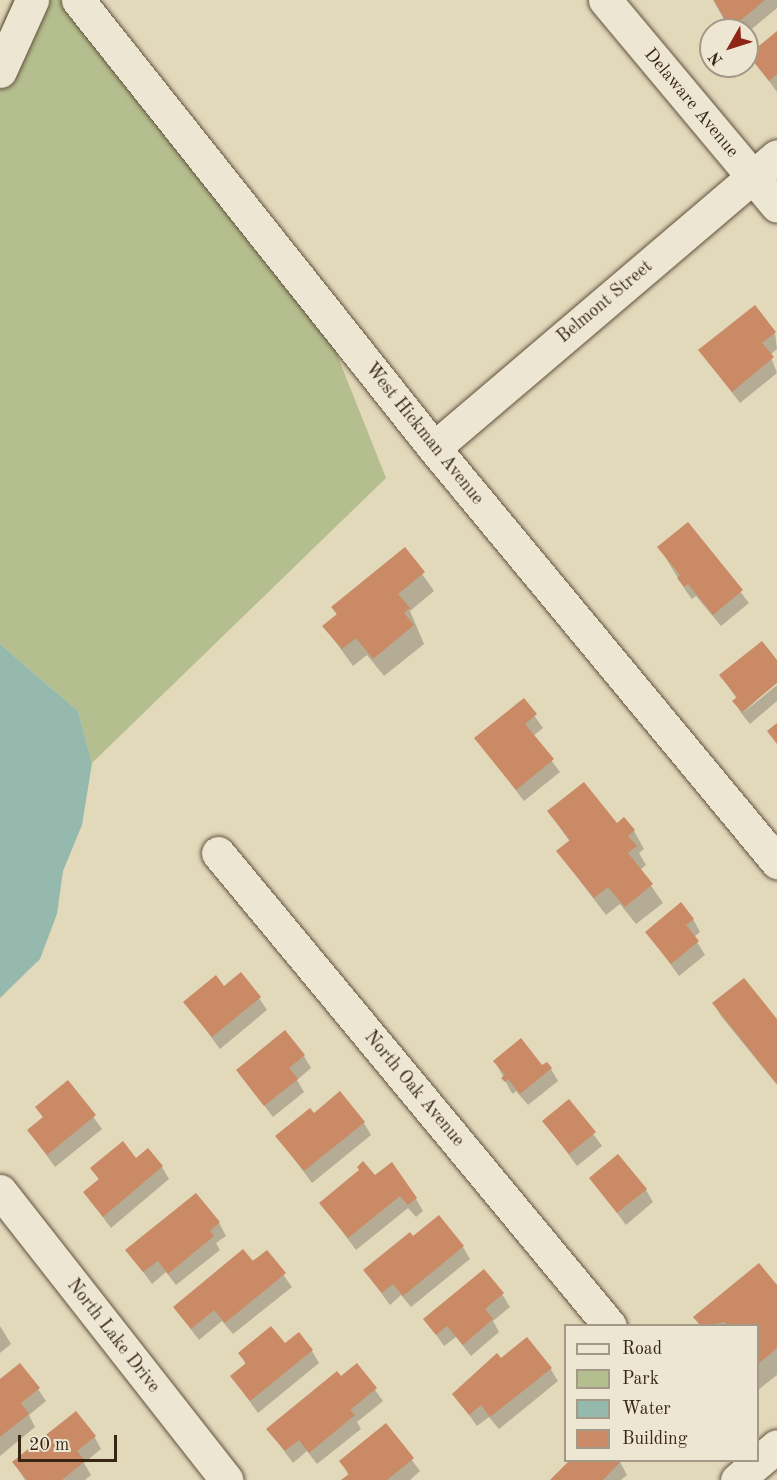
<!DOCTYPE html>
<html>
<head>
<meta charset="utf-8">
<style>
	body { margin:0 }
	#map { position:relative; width:777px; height:1480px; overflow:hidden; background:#e2d8ba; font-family:"Old Standard TT",serif }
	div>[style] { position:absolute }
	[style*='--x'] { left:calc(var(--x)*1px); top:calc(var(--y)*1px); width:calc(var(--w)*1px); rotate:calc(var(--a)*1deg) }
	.green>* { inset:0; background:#b5be8e }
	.water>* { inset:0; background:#95baad }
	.shadow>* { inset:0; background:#0003 }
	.building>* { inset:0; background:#cb8a66 }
	.roads { filter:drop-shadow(0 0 2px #62523e) drop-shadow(0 0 2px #62523e) }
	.minor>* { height:33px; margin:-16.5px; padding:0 16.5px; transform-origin:16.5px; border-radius:16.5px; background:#ece6d2 }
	span { translate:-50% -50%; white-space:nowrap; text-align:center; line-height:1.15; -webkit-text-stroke:6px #ece6d2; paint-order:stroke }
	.street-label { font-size:18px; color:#382615 }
	.legend { position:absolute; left:564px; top:1324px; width:195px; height:138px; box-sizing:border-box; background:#ece6d2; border:2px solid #a49986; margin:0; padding:8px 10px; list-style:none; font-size:18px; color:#382615 }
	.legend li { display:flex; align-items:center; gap:12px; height:30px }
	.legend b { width:30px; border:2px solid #a49986 }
	.north { position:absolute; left:699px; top:18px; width:60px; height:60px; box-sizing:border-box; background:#ece6d2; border:2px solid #a49986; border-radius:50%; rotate:231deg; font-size:16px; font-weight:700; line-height:24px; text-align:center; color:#382615 }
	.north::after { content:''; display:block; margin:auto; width:21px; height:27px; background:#8f2418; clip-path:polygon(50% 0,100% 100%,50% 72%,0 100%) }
	.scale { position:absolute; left:18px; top:1435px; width:99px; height:27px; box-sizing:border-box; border:3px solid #382615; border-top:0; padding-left:8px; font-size:18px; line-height:21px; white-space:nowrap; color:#382615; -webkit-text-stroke:4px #ece6d2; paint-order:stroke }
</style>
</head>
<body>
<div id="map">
	<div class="green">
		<i style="clip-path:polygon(12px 0,95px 0,309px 284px,386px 478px,92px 763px,78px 711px,0 644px,0 29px)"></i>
	</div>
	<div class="water">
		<i style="clip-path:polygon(0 644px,78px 711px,92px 763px,82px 825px,63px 871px,57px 914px,40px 959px,0 998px)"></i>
	</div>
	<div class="shadow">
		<i style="clip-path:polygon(713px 0,777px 0,777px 8px,747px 33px,730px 30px)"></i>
		<i style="clip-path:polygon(777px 33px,777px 92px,750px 55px)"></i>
		<i style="clip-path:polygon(775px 333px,777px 349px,770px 355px,777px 373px,740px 403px,700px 351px)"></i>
		<i style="clip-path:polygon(688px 524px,749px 603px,721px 626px,696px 596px,692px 599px,686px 591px,659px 547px)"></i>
		<i style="clip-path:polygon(405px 549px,434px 591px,410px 611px,424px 644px,384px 676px,367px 655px,353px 666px,324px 626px,337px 615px,333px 608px)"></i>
		<i style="clip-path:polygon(777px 662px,777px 681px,743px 713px,777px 685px,777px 701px,750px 724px,741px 713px,734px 701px,737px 699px,721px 676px)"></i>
		<i style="clip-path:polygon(523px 700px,543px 728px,533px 736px,560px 772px,524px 801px,476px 738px)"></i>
		<i style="clip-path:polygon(549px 812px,634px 831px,644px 849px,639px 853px,646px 865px,640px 870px,663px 903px,636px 924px,620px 904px,606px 915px,558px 852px,570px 842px)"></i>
		<i style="clip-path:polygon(693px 919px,700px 932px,694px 937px,705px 955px,679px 976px,647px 932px)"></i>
		<i style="clip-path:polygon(224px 988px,259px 998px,267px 1010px,220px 1049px,185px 1002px)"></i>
		<i style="clip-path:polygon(714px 1004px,777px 1021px,777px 1085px,721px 1016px)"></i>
		<i style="clip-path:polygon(304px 1056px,311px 1068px,297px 1080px,304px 1092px,273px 1117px,238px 1071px)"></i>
		<i style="clip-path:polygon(495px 1061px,551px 1069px,558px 1081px,528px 1105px,516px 1091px,513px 1094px,510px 1090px)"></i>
		<i style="clip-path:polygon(68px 1082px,102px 1129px,55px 1167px,29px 1131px,44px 1119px,37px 1107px)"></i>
		<i style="clip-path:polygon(569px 1101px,602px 1146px,577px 1166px,544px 1121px)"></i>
		<i style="clip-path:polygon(314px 1115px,364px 1123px,371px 1135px,312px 1183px,277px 1136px)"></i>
		<i style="clip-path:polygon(136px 1160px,162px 1167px,169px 1179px,111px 1228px,84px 1192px,99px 1180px,92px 1168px)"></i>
		<i style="clip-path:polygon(375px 1178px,416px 1199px,423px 1211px,416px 1217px,408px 1208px,356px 1250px,321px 1203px)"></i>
		<i style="clip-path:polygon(591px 1178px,646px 1190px,653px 1202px,626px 1225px)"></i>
		<i style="clip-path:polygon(219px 1223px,226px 1236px,216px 1243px,220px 1250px,176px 1285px,166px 1272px,152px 1284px,127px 1250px)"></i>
		<i style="clip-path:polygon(413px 1238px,463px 1247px,470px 1259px,411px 1307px,401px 1295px,390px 1305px,364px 1270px)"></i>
		<i style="clip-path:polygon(267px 1252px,292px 1287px,233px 1334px,222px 1321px,199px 1340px,174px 1307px)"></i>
		<i style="clip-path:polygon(777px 1287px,777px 1375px,758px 1390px,758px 1326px,700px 1326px,695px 1317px)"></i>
		<i style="clip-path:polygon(502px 1294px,510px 1307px,493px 1321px,499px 1332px,471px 1356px,456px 1337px,444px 1346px,425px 1319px)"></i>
		<i style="clip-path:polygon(0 1326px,11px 1344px,0 1353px)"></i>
		<i style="clip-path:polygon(284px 1346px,312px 1351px,319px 1363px,258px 1413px,232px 1377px,246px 1365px,240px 1353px)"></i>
		<i style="clip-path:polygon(501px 1360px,550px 1368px,558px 1381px,499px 1429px,489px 1417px,477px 1426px,454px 1394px)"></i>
		<i style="clip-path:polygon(357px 1365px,383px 1401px,357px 1422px,361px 1429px,317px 1464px,307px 1451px,293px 1463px,268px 1429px)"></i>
		<i style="clip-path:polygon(0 1381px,38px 1389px,46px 1401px,29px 1415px,35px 1427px,0 1456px)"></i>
		<i style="clip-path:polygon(386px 1425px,420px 1471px,410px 1480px,344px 1480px,349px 1476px,341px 1461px)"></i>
		<i style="clip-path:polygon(94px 1436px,101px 1449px,84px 1463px,91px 1475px,85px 1480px,25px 1480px,14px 1463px)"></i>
		<i style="clip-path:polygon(619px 1460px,627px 1475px,621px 1480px,552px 1480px)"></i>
	</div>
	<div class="building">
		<i style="clip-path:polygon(714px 0,765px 0,730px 29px)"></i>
		<i style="clip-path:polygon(777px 31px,777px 74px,769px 81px,748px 55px)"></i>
		<i style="clip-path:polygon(755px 305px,776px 332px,762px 343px,774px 357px,732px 392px,698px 350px)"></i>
		<i style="clip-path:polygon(688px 522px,743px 590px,713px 615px,688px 584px,684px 587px,677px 578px,680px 575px,657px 547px)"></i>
		<i style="clip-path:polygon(405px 547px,425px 572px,398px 594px,410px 608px,404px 613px,414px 625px,373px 659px,356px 638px,342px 649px,322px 626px,337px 614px,331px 607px)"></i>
		<i style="clip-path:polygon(762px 641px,777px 660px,777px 683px,742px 712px,732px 701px,737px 697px,719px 675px)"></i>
		<i style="clip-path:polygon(524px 698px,537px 714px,525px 724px,554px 759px,516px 790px,474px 738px)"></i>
		<i style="clip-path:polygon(777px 723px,777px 744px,767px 731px)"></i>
		<i style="clip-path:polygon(584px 782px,617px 823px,624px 817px,635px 830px,628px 836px,637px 846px,628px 853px,653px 884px,625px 907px,608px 887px,594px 898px,556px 851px,570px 840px,547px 811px)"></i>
		<i style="clip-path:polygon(681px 902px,694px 919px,686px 925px,699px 941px,671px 964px,645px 932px)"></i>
		<i style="clip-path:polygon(241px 972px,261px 997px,212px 1037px,183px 1002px,216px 975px,224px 986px)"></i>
		<i style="clip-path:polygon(744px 978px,777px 1019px,777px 1084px,712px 1003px)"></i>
		<i style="clip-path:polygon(285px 1030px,305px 1055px,289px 1068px,298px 1079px,264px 1106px,236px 1070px)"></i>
		<i style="clip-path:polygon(521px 1038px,542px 1065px,547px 1062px,552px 1068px,520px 1094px,508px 1079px,505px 1082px,501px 1078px,505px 1075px,493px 1061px)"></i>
		<i style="clip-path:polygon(68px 1080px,96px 1115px,47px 1155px,27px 1130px,43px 1117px,35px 1107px)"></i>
		<i style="clip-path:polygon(340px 1091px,365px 1122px,304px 1171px,275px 1136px,310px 1108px,314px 1113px)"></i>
		<i style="clip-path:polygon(569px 1099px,596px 1132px,569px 1154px,542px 1121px)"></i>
		<i style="clip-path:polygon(123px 1141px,136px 1158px,148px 1148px,163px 1166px,103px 1217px,83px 1192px,99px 1179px,90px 1168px)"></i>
		<i style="clip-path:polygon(618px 1154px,647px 1189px,617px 1213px,589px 1178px)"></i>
		<i style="clip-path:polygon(363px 1161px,375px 1175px,392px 1162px,417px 1198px,408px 1205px,400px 1196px,348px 1238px,319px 1203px,359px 1170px,357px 1167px)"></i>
		<i style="clip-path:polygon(196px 1193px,220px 1222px,210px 1231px,214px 1236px,168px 1274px,158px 1261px,143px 1272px,125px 1250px)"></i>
		<i style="clip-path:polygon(439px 1215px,464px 1246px,403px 1296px,393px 1284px,382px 1293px,363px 1270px,410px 1232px,413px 1236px)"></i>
		<i style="clip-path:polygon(243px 1249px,253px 1261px,267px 1250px,286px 1273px,225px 1323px,214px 1310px,191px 1329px,173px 1307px)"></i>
		<i style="clip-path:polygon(759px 1263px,777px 1285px,777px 1348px,758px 1364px,758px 1326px,728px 1326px,725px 1322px,701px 1326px,693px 1317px)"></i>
		<i style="clip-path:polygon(484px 1269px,504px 1293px,485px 1309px,493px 1319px,463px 1345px,447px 1326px,436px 1335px,423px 1319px)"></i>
		<i style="clip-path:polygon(271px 1326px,285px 1343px,299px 1332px,313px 1350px,250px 1401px,230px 1376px,246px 1363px,238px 1353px)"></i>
		<i style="clip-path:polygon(527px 1337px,552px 1368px,490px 1417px,481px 1405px,469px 1415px,452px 1394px,497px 1353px,501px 1358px)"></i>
		<i style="clip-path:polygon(20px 1363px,40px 1388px,21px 1403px,29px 1414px,0 1437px,0 1379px)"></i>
		<i style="clip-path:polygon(357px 1363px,377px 1388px,350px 1410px,355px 1415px,309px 1453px,299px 1440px,285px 1451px,266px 1429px,337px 1371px,341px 1376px)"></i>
		<i style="clip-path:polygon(76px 1411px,96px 1436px,77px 1451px,85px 1461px,62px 1480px,27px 1480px,12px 1462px)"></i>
		<i style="clip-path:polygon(386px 1423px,414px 1458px,387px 1480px,341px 1480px,349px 1474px,339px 1461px)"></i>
		<i style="clip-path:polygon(570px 1460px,622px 1460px,603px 1480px,550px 1480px)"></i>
	</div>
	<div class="roads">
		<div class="minor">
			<i style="--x:78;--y:0;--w:572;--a:51.53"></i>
			<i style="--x:434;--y:448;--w:538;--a:50.36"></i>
			<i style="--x:605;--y:0;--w:268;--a:50.1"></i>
			<i style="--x:0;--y:71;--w:78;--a:-65.7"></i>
			<i style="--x:434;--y:448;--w:450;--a:-40.4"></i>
			<i style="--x:218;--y:853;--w:614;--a:50.35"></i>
			<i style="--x:0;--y:1191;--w:367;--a:51.9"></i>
			<i style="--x:737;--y:1480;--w:52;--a:-40.4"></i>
		</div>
	</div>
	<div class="street-label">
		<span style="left:691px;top:103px;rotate:50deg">Delaware Avenue</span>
		<span style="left:605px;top:302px;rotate:-40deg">Belmont Street</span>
		<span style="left:424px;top:434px;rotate:51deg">West Hickman Avenue</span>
		<span style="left:414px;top:1089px;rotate:50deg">North Oak Avenue</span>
		<span style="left:113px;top:1336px;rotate:52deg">North Lake Drive</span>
	</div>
	<ul class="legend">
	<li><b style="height:8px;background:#ece6d2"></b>Road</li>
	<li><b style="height:16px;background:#b5be8e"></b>Park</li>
	<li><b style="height:16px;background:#95baad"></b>Water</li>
	<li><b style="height:16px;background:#cb8a66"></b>Building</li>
	</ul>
	<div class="north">N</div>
	<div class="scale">20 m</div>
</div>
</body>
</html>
